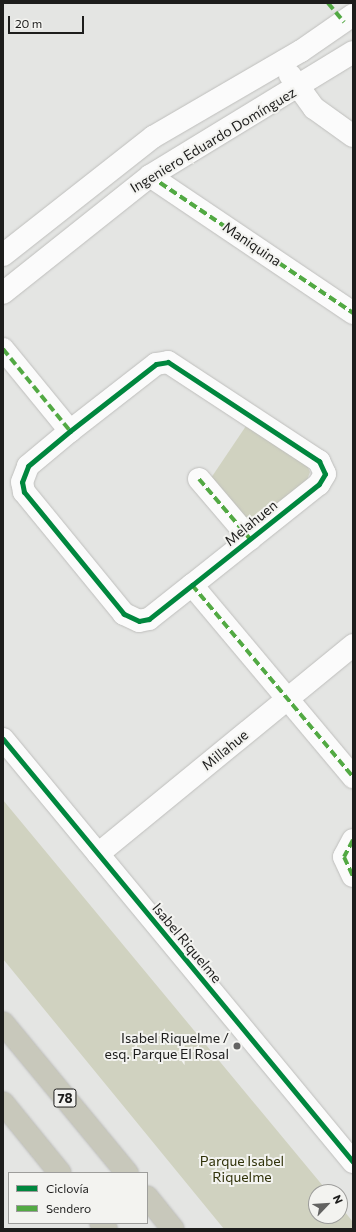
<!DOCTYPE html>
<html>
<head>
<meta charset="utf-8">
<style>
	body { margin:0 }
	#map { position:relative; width:356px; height:1232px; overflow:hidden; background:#e4e5e3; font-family:Commissioner,sans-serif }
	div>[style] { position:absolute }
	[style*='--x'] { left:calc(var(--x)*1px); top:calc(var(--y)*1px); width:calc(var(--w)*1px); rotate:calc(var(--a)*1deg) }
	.green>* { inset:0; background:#d0d2c0 }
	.roads { filter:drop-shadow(0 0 1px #bebebc) drop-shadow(0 0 1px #bebebc) }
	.minor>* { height:22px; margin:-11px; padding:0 11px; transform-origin:11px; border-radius:11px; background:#fbfbfb }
	.highway>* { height:22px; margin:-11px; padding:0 11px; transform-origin:11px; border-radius:11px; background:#c8c8bb }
	.quiet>* { height:4px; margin-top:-2px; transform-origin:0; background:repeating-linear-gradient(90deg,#52a943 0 8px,transparent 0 12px) }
	.cycleway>* { height:5px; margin:-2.5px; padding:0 2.5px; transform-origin:2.5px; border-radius:2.5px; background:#00873e }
	.dots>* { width:11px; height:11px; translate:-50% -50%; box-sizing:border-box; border:2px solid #f3f3f0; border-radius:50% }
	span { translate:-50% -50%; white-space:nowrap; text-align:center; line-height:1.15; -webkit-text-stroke:4px #f3f3f0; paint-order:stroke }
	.shield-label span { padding:1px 3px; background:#f3f3f0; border:1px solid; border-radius:3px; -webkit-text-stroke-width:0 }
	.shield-label { font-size:13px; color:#1d1d1c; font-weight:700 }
	.street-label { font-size:14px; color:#1d1d1c }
	.poi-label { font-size:14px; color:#1d1d1c }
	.right { translate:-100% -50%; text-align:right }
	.park-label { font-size:14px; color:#303209 }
	.frame { position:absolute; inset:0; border:4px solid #1d1d1c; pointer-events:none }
	.legend { position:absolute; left:8px; top:1172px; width:140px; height:52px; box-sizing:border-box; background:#f3f3f0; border:1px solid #9d9d9b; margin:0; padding:5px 7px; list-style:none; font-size:12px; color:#1d1d1c }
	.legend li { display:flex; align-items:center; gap:8px; height:20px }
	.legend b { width:20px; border:1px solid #9d9d9b }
	.north { position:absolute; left:308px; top:1184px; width:40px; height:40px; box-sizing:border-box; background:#f3f3f0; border:1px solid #9d9d9b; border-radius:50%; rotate:65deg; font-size:11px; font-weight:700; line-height:16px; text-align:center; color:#1d1d1c }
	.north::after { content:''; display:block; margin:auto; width:14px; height:18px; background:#636362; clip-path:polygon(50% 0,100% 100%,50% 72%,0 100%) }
	.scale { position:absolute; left:8px; top:16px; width:76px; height:18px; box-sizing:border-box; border:2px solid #1d1d1c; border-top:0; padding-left:5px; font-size:12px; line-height:14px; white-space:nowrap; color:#1d1d1c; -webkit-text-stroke:3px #f3f3f0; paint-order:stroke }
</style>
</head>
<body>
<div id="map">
	<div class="green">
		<i style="clip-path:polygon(246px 426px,307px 465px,310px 472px,307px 480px,251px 526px,211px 478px)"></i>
		<i style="clip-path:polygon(3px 800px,328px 1192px,316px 1192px,316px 1216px,340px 1216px,340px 1206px,353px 1222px,353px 1229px,224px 1229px,3px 959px)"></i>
	</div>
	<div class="roads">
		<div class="minor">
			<i style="--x:290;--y:75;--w:41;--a:54"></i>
			<i style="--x:314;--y:108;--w:48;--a:35.7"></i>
			<i style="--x:150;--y:176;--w:245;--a:34"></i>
			<i style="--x:3;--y:255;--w:191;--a:-38.2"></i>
			<i style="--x:153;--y:137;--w:171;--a:-30.2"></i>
			<i style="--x:301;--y:51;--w:63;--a:-34.7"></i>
			<i style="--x:3;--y:293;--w:188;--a:-38.5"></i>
			<i style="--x:150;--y:176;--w:238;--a:-31.4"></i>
			<i style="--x:3;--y:349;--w:106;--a:50.7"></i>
			<i style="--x:168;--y:362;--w:181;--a:33.3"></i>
			<i style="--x:319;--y:461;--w:14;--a:65"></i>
			<i style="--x:325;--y:474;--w:12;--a:121"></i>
			<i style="--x:319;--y:484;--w:162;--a:141.5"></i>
			<i style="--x:192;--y:585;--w:55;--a:141.7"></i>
			<i style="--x:149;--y:619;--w:10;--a:169"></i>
			<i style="--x:139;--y:621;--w:17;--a:-155"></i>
			<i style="--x:124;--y:614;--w:158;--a:-129.3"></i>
			<i style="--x:24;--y:492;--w:10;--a:-101"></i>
			<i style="--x:22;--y:482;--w:17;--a:-69"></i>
			<i style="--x:28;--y:466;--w:55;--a:-39.8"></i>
			<i style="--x:70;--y:431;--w:109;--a:-37.9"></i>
			<i style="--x:156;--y:364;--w:12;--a:-9"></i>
			<i style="--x:199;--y:479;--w:79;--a:49.6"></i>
			<i style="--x:192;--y:585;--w:251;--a:50"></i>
			<i style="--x:3;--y:739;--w:549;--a:50.39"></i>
			<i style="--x:353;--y:840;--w:19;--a:118"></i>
			<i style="--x:344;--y:857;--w:21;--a:65"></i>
			<i style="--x:98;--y:854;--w:330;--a:-39.3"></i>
		</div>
		<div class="highway">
			<i style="--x:3;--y:1023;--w:195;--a:50.4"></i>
			<i style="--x:3;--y:1103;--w:90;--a:50.8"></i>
			<i style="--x:147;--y:1197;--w:41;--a:50.9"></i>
			<i style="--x:101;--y:1223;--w:8;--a:50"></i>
		</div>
	</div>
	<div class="quiet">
		<i style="--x:328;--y:3;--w:25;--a:50"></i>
		<i style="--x:150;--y:176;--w:245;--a:34"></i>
		<i style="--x:3;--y:349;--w:106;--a:50.7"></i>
		<i style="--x:199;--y:479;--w:79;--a:49.6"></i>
		<i style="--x:192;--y:585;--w:251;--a:50"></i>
		<i style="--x:353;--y:840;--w:19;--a:118"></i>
		<i style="--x:344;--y:857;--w:21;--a:65"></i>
	</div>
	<div class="cycleway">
		<i style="--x:168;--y:362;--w:181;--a:33.3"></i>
		<i style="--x:319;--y:461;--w:14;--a:65"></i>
		<i style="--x:325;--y:474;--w:12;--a:121"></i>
		<i style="--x:319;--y:484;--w:162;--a:141.5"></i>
		<i style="--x:192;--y:585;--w:55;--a:141.7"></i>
		<i style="--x:149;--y:619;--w:10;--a:169"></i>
		<i style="--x:139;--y:621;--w:17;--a:-155"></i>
		<i style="--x:124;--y:614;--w:158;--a:-129.3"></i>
		<i style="--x:24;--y:492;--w:10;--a:-101"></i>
		<i style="--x:22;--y:482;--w:17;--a:-69"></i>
		<i style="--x:28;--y:466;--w:55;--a:-39.8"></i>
		<i style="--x:70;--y:431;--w:109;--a:-37.9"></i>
		<i style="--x:156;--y:364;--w:12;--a:-9"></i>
		<i style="--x:3;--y:739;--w:549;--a:50.39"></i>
	</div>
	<div class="dots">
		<i style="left:237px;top:1046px;background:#636362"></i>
	</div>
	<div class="shield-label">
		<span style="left:65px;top:1098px">78</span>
	</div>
	<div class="street-label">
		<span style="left:213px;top:140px;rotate:-31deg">Ingeniero Eduardo Domínguez</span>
		<span style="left:252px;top:244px;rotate:34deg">Maniquina</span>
		<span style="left:251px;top:523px;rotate:-39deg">Melahuen</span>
		<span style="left:225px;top:750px;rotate:-39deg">Millahue</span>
		<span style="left:187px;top:943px;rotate:50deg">Isabel Riquelme</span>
	</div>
	<div class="poi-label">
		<span class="right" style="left:229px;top:1046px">Isabel Riquelme /<br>esq. Parque El Rosal</span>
	</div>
	<div class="park-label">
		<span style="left:242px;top:1169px">Parque Isabel<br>Riquelme</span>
	</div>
	<div class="frame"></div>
	<ul class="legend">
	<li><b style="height:5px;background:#00873e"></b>Ciclovía</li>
	<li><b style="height:5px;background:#52a943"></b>Sendero</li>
	</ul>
	<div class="north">N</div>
	<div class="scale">20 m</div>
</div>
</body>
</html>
